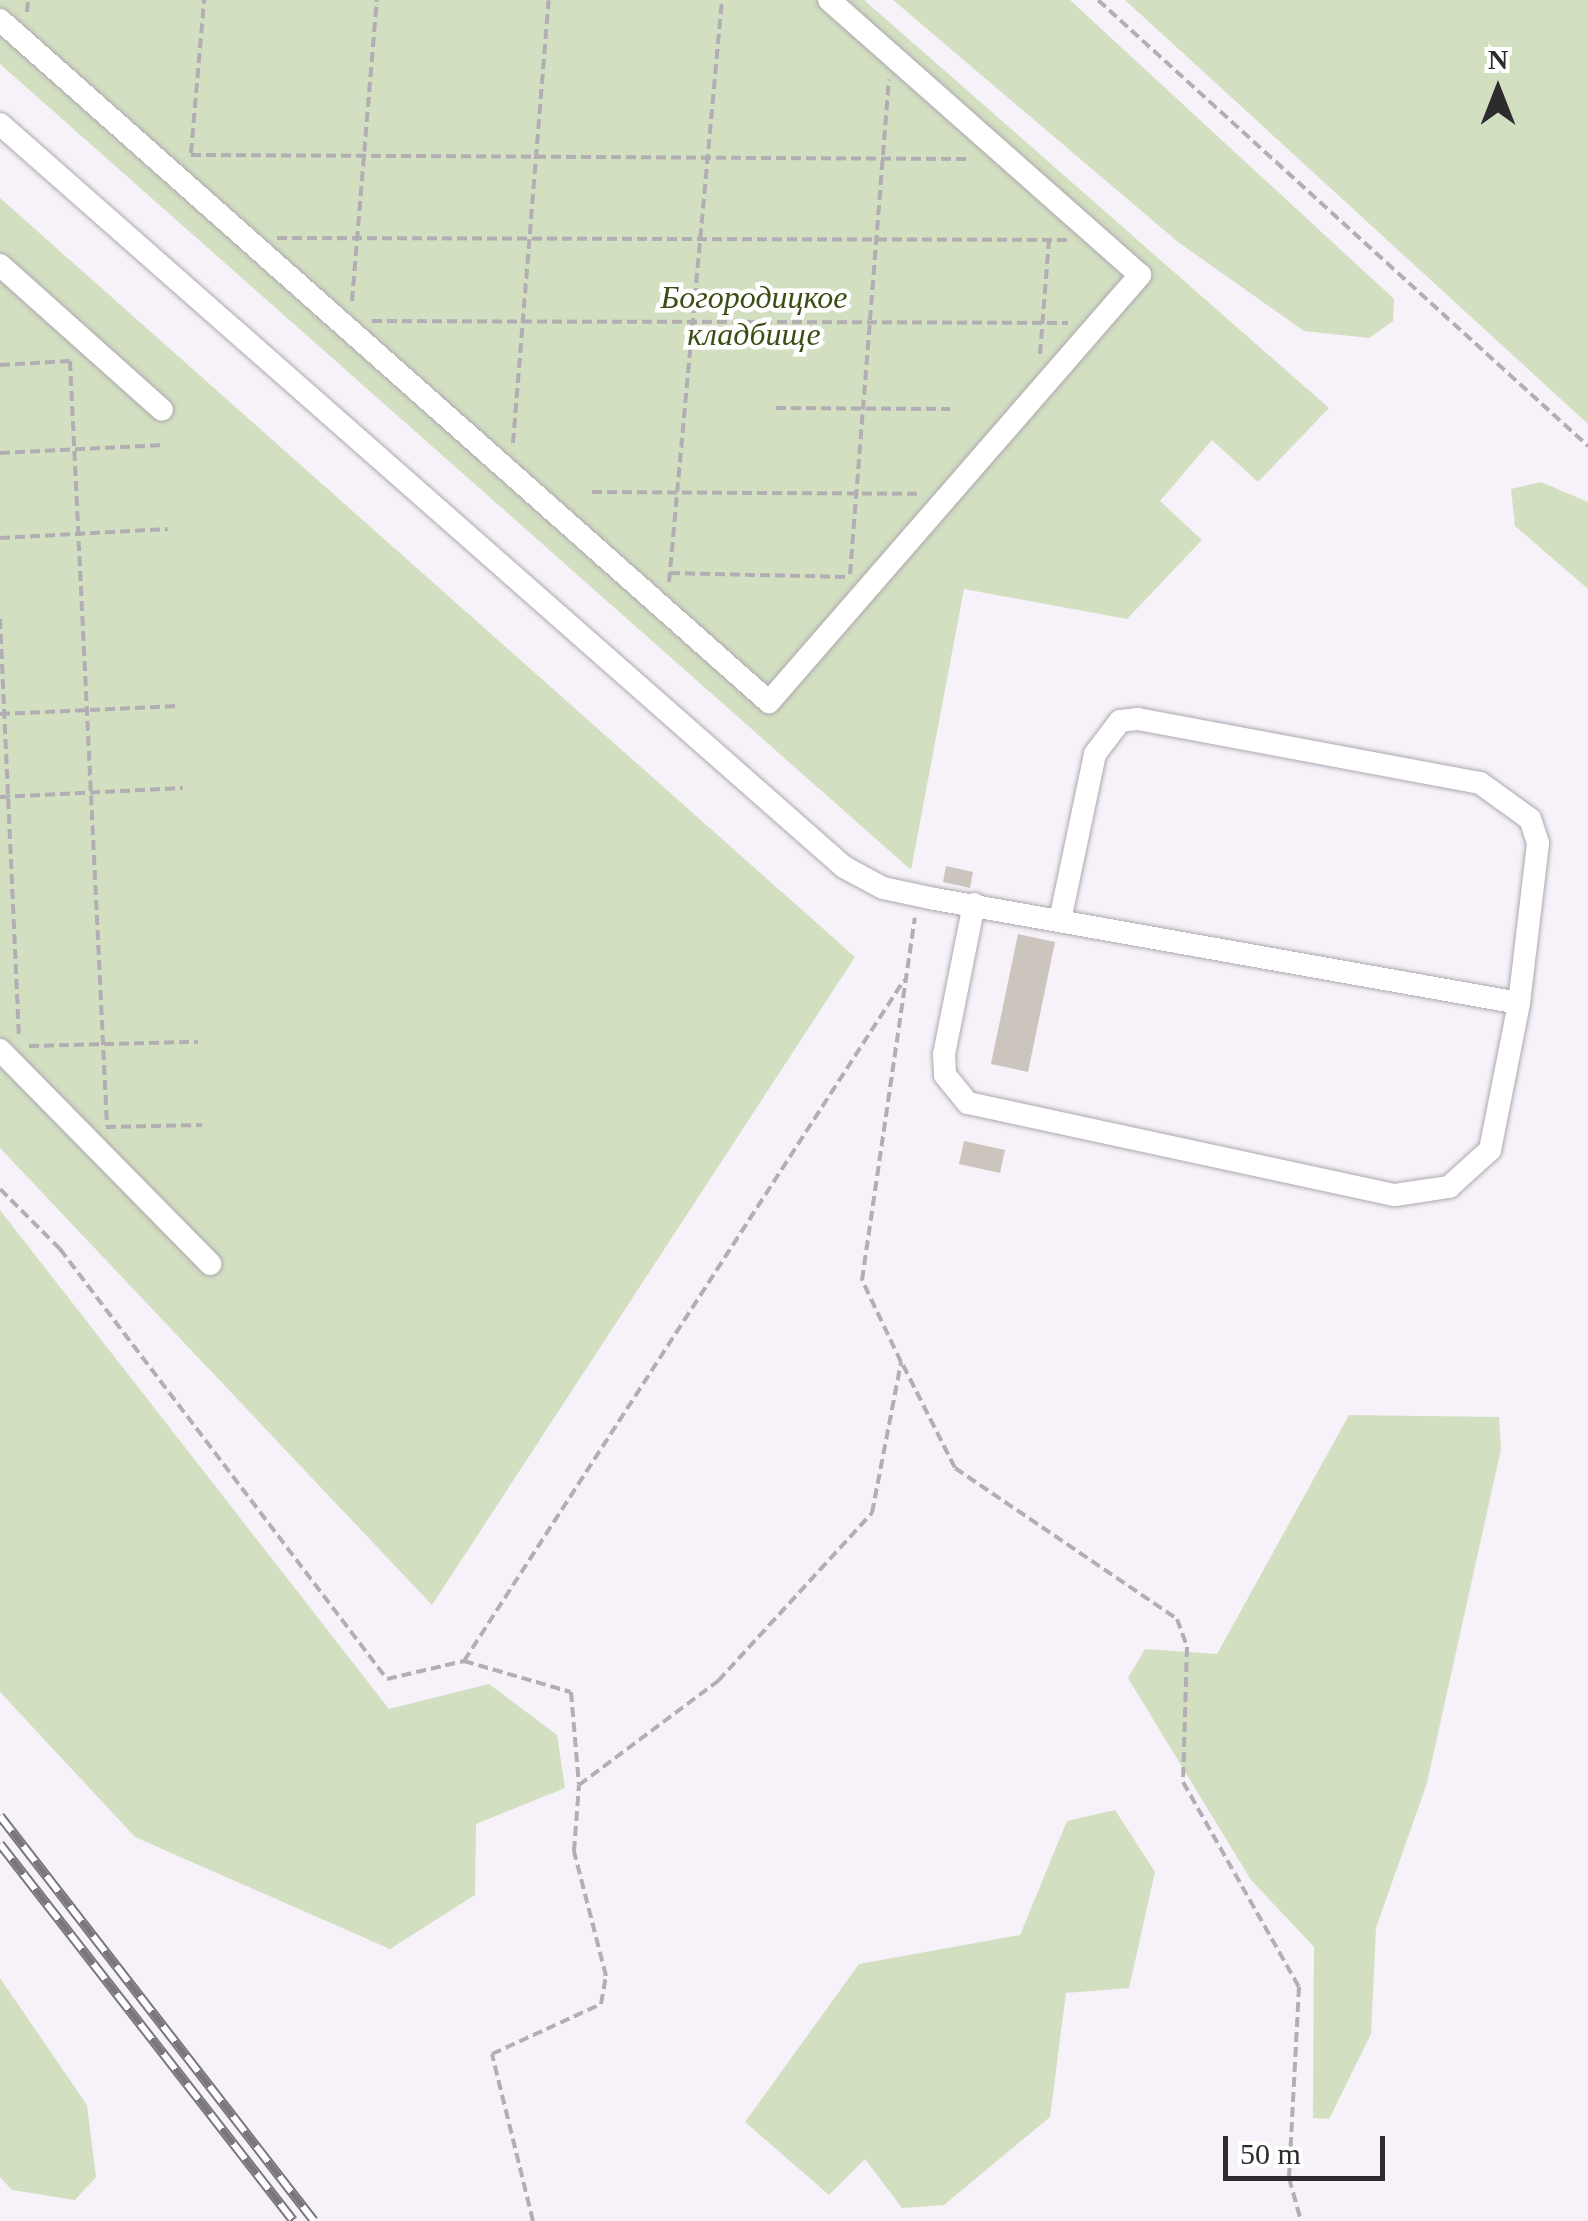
<!DOCTYPE html>
<html>
<head>
<meta charset="utf-8">
<style>
	body { margin:0 }
	#map { position:relative; width:1588px; height:2221px; overflow:hidden; background:#f7f2f9; font-family:Georgia,serif }
	div>[style] { position:absolute }
	[style*='--x'] { left:calc(var(--x)*1px); top:calc(var(--y)*1px); width:calc(var(--w)*1px); rotate:calc(var(--a)*1deg) }
	.green>* { inset:0; background:#d3dfc1 }
	.building>* { inset:0; background:#cbc5be }
	.path>* { height:4px; margin-top:-2px; transform-origin:0; background:repeating-linear-gradient(90deg,#b2aeb3 0 10px,transparent 0 15px) }
	.roads { filter:drop-shadow(0 0 2px #ada8af) drop-shadow(0 0 2px #ada8af) }
	.minor>* { height:22px; margin:-11px; padding:0 11px; transform-origin:11px; border-radius:11px; background:#fff }
	.rail>* { height:10px; margin-top:-5px; transform-origin:0; background:repeating-linear-gradient(90deg,#fff 0 19px,#7a777c 0 38px); box-sizing:border-box; border-block:2px solid #7a777c }
	span { translate:-50% -50%; white-space:nowrap; text-align:center; line-height:1.15; -webkit-text-stroke:9px #fff; paint-order:stroke }
	.park-label { font-size:32px; color:#3b4d13; font-style:italic }
	.north { position:absolute; left:1448px; top:40px; width:100px; height:100px; -webkit-text-stroke:8px #fff; paint-order:stroke; rotate:0deg; font-size:28px; font-weight:700; line-height:40px; text-align:center; color:#2d2b2e }
	.north::after { content:''; display:block; margin:auto; width:35px; height:45px; background:#2d2b2e; clip-path:polygon(50% 0,100% 100%,50% 72%,0 100%) }
	.scale { position:absolute; left:1223px; top:2136px; width:162px; height:45px; box-sizing:border-box; border:5px solid #2d2b2e; border-top:0; padding-left:12px; font-size:30px; line-height:35px; white-space:nowrap; color:#2d2b2e; -webkit-text-stroke:8px #fff; paint-order:stroke }
</style>
</head>
<body>
<div id="map">
	<div class="green">
		<i style="clip-path:polygon(0 0,864px 0,1329px 408px,1258px 482px,1212px 440px,1160px 501px,1202px 540px,1127px 619px,964px 589px,911px 870px,0 64px)"></i>
		<i style="clip-path:polygon(893px 0,1070px 0,1394px 299px,1393px 321px,1369px 338px,1304px 331px,1178px 242px)"></i>
		<i style="clip-path:polygon(1125px 0,1588px 0,1588px 424px)"></i>
		<i style="clip-path:polygon(0 198px,855px 957px,432px 1605px,0 1148px)"></i>
		<i style="clip-path:polygon(1541px 482px,1588px 502px,1588px 589px,1515px 526px,1511px 489px)"></i>
		<i style="clip-path:polygon(0 1210px,389px 1709px,489px 1684px,557px 1735px,565px 1788px,476px 1824px,475px 1895px,390px 1949px,135px 1837px,0 1692px)"></i>
		<i style="clip-path:polygon(1349px 1415px,1499px 1417px,1501px 1449px,1427px 1783px,1376px 1928px,1371px 2034px,1329px 2119px,1313px 2118px,1314px 1947px,1251px 1880px,1128px 1678px,1145px 1649px,1217px 1654px)"></i>
		<i style="clip-path:polygon(1115px 1810px,1155px 1872px,1129px 1988px,1066px 1993px,1050px 2117px,944px 2205px,902px 2208px,865px 2159px,829px 2195px,745px 2122px,859px 1964px,1020px 1935px,1067px 1821px)"></i>
		<i style="clip-path:polygon(0 1978px,87px 2105px,96px 2177px,75px 2200px,12px 2190px,0 2177px)"></i>
	</div>
	<div class="building">
		<i style="clip-path:polygon(946px 866px,973px 872px,970px 888px,943px 882px)"></i>
		<i style="clip-path:polygon(1018px 934px,1055px 942px,1028px 1072px,991px 1064px)"></i>
		<i style="clip-path:polygon(964px 1141px,1005px 1150px,1000px 1173px,959px 1164px)"></i>
	</div>
	<div class="path">
		<i style="--x:1098;--y:0;--w:663;--a:42.31"></i>
		<i style="--x:27;--y:12;--w:12;--a:-85"></i>
		<i style="--x:191;--y:153;--w:154;--a:-85.1"></i>
		<i style="--x:191;--y:155;--w:780;--a:0.29"></i>
		<i style="--x:277;--y:238;--w:791;--a:0.14"></i>
		<i style="--x:352;--y:301;--w:302;--a:-85.3"></i>
		<i style="--x:372;--y:321;--w:696;--a:0.16"></i>
		<i style="--x:1040;--y:354;--w:114;--a:-85.5"></i>
		<i style="--x:70;--y:361;--w:766;--a:87.23"></i>
		<i style="--x:0;--y:365;--w:70;--a:-3.3"></i>
		<i style="--x:776;--y:408;--w:174;--a:0.3"></i>
		<i style="--x:513;--y:443;--w:444;--a:-85.4"></i>
		<i style="--x:0;--y:453;--w:164;--a:-2.8"></i>
		<i style="--x:592;--y:492;--w:330;--a:0.3"></i>
		<i style="--x:0;--y:538;--w:168;--a:-3.1"></i>
		<i style="--x:670;--y:573;--w:180;--a:1.3"></i>
		<i style="--x:850;--y:574;--w:496;--a:-85.5"></i>
		<i style="--x:669;--y:582;--w:584;--a:-84.8"></i>
		<i style="--x:0;--y:619;--w:420;--a:87.4"></i>
		<i style="--x:0;--y:714;--w:178;--a:-2.6"></i>
		<i style="--x:0;--y:797;--w:183;--a:-2.8"></i>
		<i style="--x:29;--y:1046;--w:169;--a:-1.4"></i>
		<i style="--x:106;--y:1127;--w:96;--a:-1.2"></i>
		<i style="--x:0;--y:1189;--w:85;--a:45"></i>
		<i style="--x:60;--y:1249;--w:540;--a:52.75"></i>
		<i style="--x:387;--y:1679;--w:79;--a:-13.2"></i>
		<i style="--x:464;--y:1661;--w:111;--a:16.2"></i>
		<i style="--x:571;--y:1692;--w:93;--a:85.1"></i>
		<i style="--x:579;--y:1785;--w:174;--a:-36.8"></i>
		<i style="--x:718;--y:1681;--w:228;--a:-47.5"></i>
		<i style="--x:872;--y:1513;--w:154;--a:-79.1"></i>
		<i style="--x:901;--y:1362;--w:91;--a:-115.4"></i>
		<i style="--x:862;--y:1280;--w:366;--a:-81.7"></i>
		<i style="--x:903;--y:1365;--w:115;--a:63.2"></i>
		<i style="--x:955;--y:1468;--w:268;--a:34.2"></i>
		<i style="--x:1177;--y:1619;--w:30;--a:70"></i>
		<i style="--x:1187;--y:1647;--w:135;--a:91.7"></i>
		<i style="--x:1183;--y:1782;--w:236;--a:60.5"></i>
		<i style="--x:1299;--y:1987;--w:191;--a:93"></i>
		<i style="--x:1289;--y:2178;--w:45;--a:74.4"></i>
		<i style="--x:464;--y:1661;--w:811;--a:-57.13"></i>
		<i style="--x:533;--y:2221;--w:172;--a:-103.8"></i>
		<i style="--x:492;--y:2054;--w:120;--a:-24.6"></i>
		<i style="--x:601;--y:2004;--w:28;--a:-80"></i>
		<i style="--x:606;--y:1976;--w:129;--a:-104.4"></i>
		<i style="--x:574;--y:1851;--w:66;--a:-85.7"></i>
	</div>
	<div class="roads">
		<div class="minor">
			<i style="--x:0;--y:20;--w:1028;--a:41.57"></i>
			<i style="--x:769;--y:702;--w:566;--a:-49.01"></i>
			<i style="--x:1140;--y:275;--w:415;--a:-138.5"></i>
			<i style="--x:0;--y:124;--w:1124;--a:41.36"></i>
			<i style="--x:844;--y:867;--w:44;--a:28.3"></i>
			<i style="--x:883;--y:888;--w:53;--a:11.9"></i>
			<i style="--x:935;--y:899;--w:593;--a:10.1"></i>
			<i style="--x:0;--y:265;--w:217;--a:41.8"></i>
			<i style="--x:974;--y:904;--w:153;--a:101.3"></i>
			<i style="--x:944;--y:1054;--w:21;--a:87"></i>
			<i style="--x:945;--y:1075;--w:36;--a:51"></i>
			<i style="--x:968;--y:1103;--w:437;--a:12.2"></i>
			<i style="--x:1395;--y:1195;--w:55;--a:-8.4"></i>
			<i style="--x:1449;--y:1187;--w:55;--a:-42.1"></i>
			<i style="--x:1490;--y:1150;--w:150;--a:-78.8"></i>
			<i style="--x:1519;--y:1003;--w:161;--a:-83.2"></i>
			<i style="--x:1538;--y:843;--w:25;--a:-108"></i>
			<i style="--x:1530;--y:819;--w:62;--a:-144.2"></i>
			<i style="--x:1480;--y:783;--w:348;--a:-169.4"></i>
			<i style="--x:1138;--y:719;--w:18;--a:174"></i>
			<i style="--x:1120;--y:721;--w:41;--a:127.1"></i>
			<i style="--x:1095;--y:754;--w:170;--a:101.9"></i>
			<i style="--x:0;--y:1050;--w:300;--a:45.5"></i>
		</div>
	</div>
	<div class="rail">
		<i style="--x:0;--y:1816;--w:512;--a:52.21"></i>
		<i style="--x:0;--y:1844;--w:477;--a:52.1"></i>
	</div>
	<div class="park-label">
		<span style="left:754px;top:316px">Богородицкое<br>кладбище</span>
	</div>
	<div class="north">N</div>
	<div class="scale">50 m</div>
</div>
</body>
</html>
